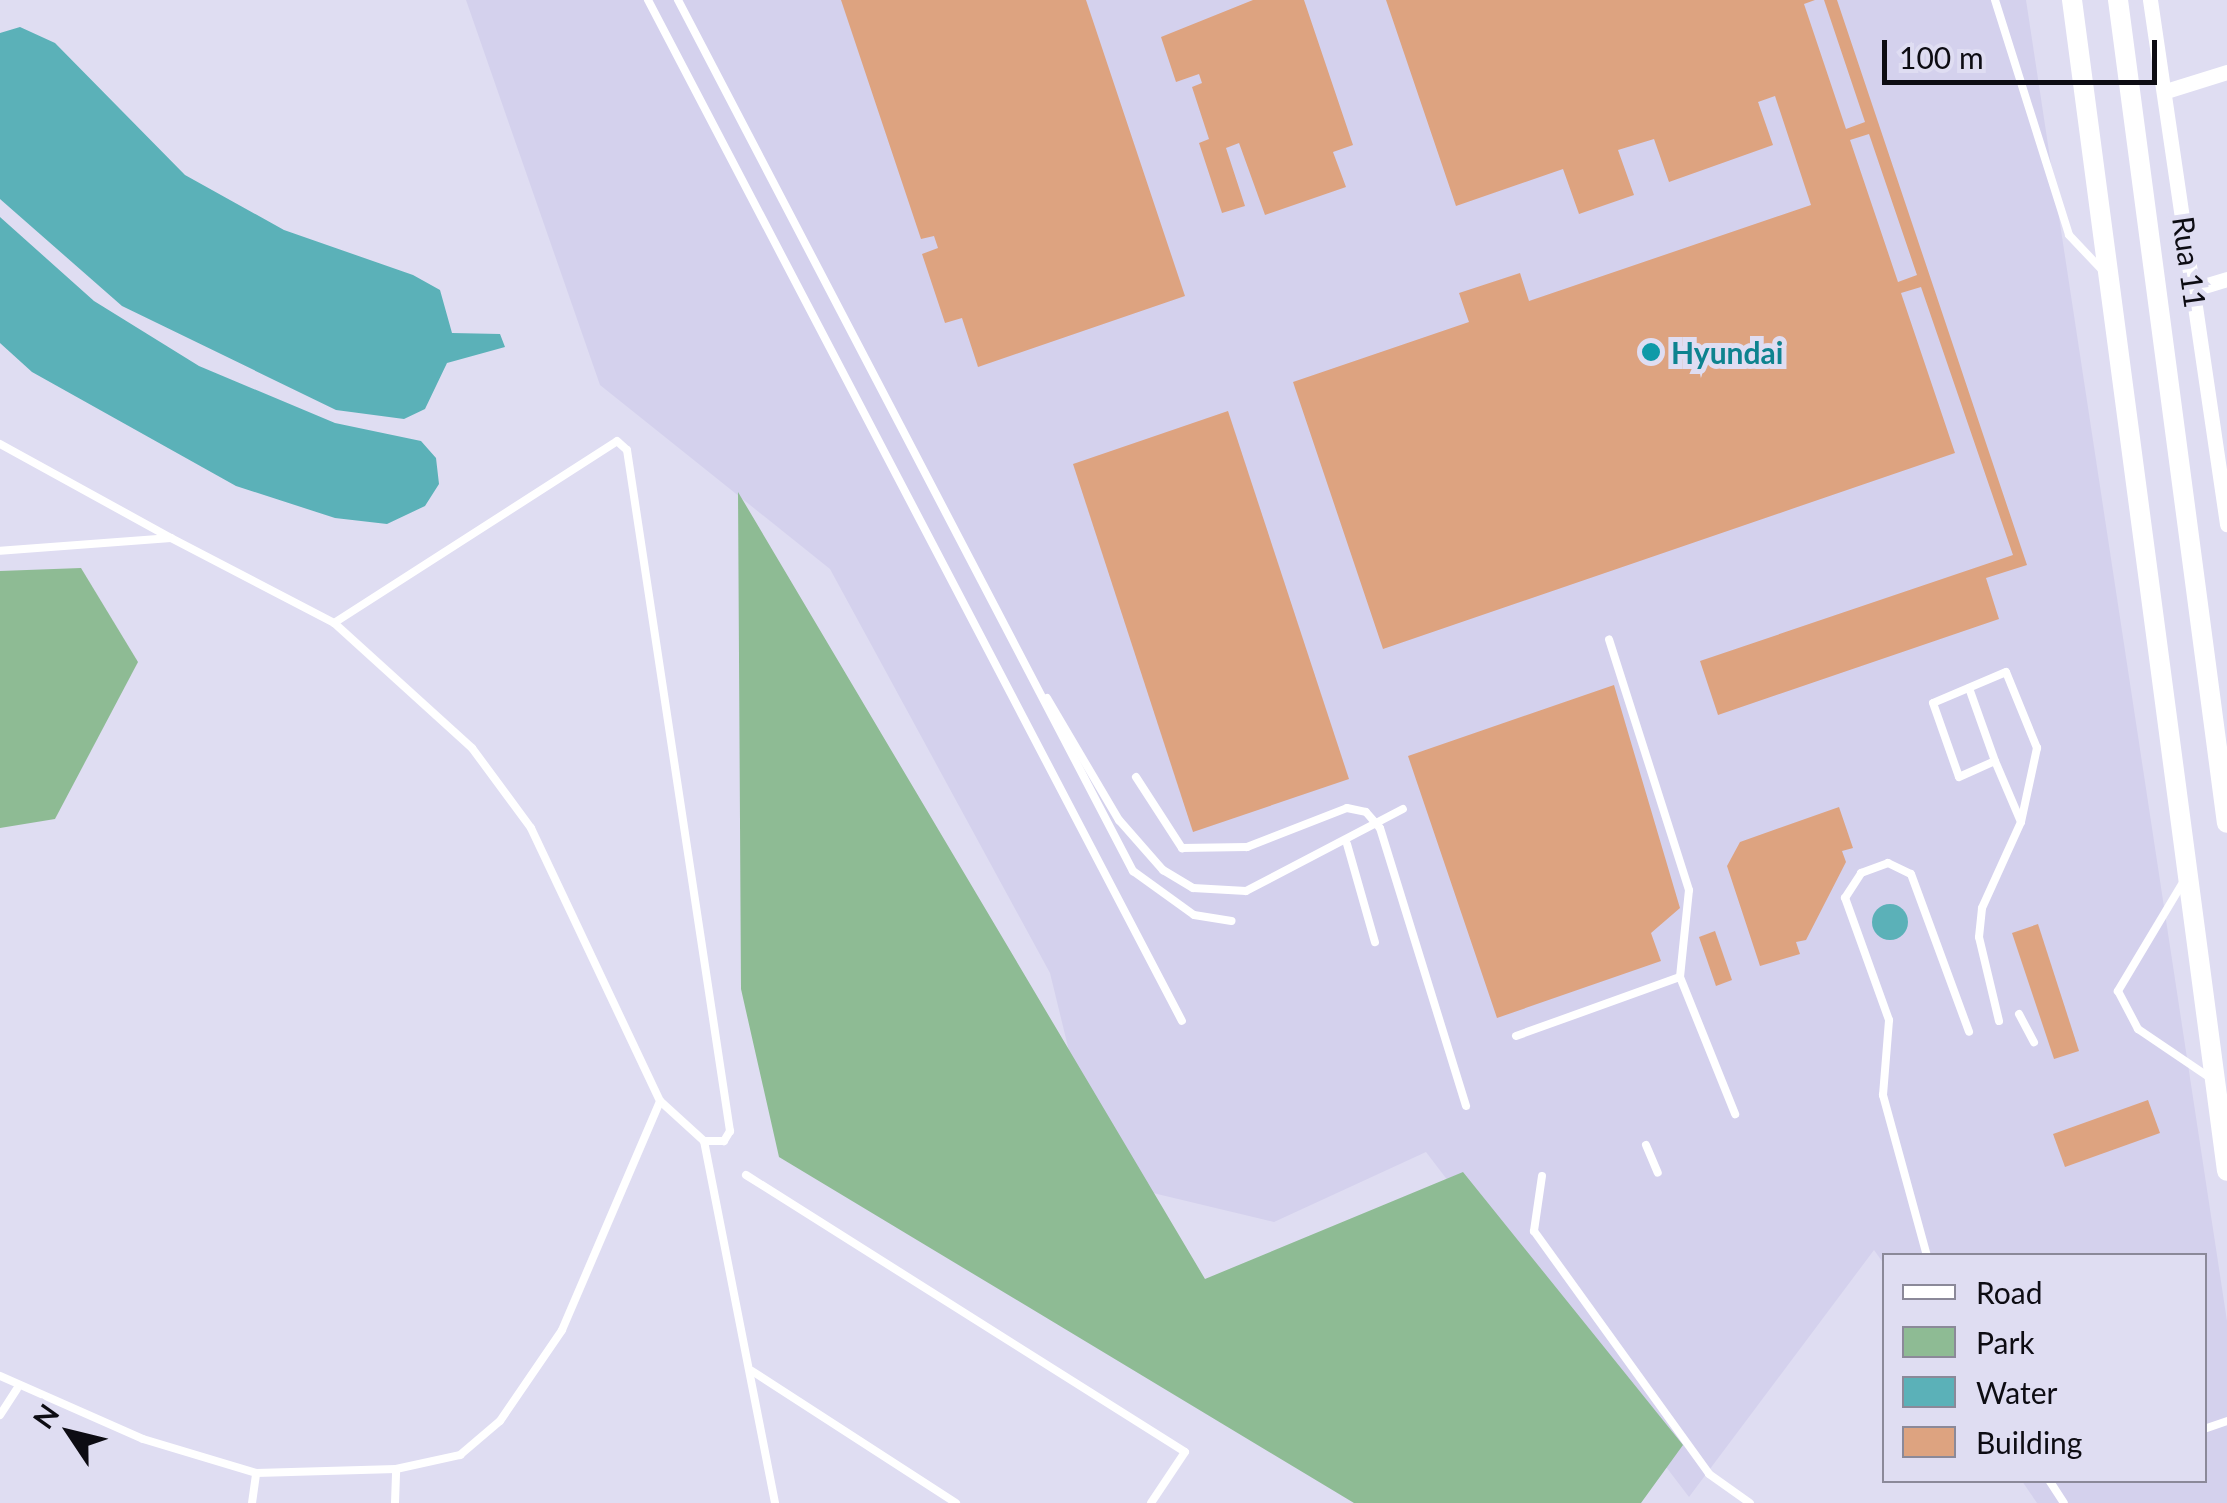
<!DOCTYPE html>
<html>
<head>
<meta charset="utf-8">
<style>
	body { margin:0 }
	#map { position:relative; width:2227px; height:1503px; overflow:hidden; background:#dfddf2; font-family:Lato,sans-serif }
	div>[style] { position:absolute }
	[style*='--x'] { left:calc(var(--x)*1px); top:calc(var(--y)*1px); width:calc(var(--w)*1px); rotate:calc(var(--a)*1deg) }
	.built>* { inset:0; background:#d4d1ed }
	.green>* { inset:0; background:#8ebb94 }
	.water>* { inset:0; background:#5bb1b8 }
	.round { border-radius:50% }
	.building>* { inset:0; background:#dda380 }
	.lane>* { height:8px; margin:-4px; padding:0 4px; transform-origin:4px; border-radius:4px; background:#fff }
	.street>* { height:15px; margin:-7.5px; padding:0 7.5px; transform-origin:7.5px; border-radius:7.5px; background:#fff }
	.secondary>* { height:20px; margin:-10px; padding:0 10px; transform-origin:10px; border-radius:10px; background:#fff }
	.dots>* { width:28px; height:28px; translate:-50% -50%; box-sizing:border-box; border:5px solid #dfddf2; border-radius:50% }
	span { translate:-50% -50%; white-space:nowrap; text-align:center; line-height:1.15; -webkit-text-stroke:10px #dfddf2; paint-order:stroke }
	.street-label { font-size:30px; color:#0d0c13 }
	.culture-label { font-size:30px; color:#0d838f; font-weight:700 }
	.left { translate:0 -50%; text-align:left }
	.legend { position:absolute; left:1882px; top:1253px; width:325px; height:230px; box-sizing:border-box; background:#dfddf2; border:2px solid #8b8999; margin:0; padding:12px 18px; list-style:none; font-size:30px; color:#0d0c13 }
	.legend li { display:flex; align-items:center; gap:20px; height:50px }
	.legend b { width:50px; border:2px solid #8b8999 }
	.north { position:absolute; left:20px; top:1383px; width:100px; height:100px; -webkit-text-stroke:8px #dfddf2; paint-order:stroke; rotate:305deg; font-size:28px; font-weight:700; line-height:40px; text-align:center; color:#0d0c13 }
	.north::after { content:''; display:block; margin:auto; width:35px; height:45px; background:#0d0c13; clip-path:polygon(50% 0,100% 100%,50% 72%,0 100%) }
	.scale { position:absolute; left:1882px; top:40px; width:275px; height:45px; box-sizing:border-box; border:5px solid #0d0c13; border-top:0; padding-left:12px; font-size:30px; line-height:35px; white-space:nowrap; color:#0d0c13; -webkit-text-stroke:8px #dfddf2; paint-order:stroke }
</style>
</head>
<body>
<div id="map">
	<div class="built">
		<i style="clip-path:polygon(466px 0,2026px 0,2227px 1321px,2227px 1503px,2037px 1503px,2022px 1481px,2204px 1480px,2204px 1256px,1884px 1256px,1884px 1264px,1874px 1250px,1689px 1497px,1426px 1152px,1274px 1222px,1153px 1193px,1079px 1092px,1050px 973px,830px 569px,600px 385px)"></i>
	</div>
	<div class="green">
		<i style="clip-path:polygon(738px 492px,1205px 1279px,1463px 1172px,1683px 1445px,1641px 1503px,1354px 1503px,779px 1157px,741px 989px)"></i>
		<i style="clip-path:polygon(81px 568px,138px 662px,55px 819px,0 828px,0 571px)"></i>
	</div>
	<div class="water">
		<i style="clip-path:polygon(20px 27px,55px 43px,185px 175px,284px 230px,413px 275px,440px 290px,452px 333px,500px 334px,505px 347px,447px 363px,425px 409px,404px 419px,336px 410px,122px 306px,0 199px,0 33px)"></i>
		<i style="clip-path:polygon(0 217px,94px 301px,199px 366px,335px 423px,421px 441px,436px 458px,439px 484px,425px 506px,387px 524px,335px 518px,236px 486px,32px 372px,0 343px)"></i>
		<i class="round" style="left:1872px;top:904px;width:36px;height:36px"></i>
	</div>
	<div class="building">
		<i style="clip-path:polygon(841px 0,1086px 0,1185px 296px,978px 367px,962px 318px,945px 323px,922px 254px,938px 248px,934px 236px,921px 239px)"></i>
		<i style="clip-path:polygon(1253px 0,1304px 0,1353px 145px,1333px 152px,1346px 187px,1265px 215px,1239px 143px,1226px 148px,1245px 206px,1222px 213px,1199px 143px,1209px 139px,1192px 87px,1202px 83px,1199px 74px,1176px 82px,1161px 37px)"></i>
		<i style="clip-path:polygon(evenodd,1386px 0,1815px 0,1804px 4px,1846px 129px,1865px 122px,1824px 0,1837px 0,2027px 565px,1986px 578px,1999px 619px,1718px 715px,1700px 661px,2013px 555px,1921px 287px,1901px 293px,1955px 453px,1383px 649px,1293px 382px,1469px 322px,1459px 293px,1520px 273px,1529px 301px,1811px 205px,1775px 96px,1758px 102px,1773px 145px,1669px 182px,1654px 139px,1618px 150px,1634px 195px,1579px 214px,1563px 169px,1456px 206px,1386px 0,1869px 134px,1917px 275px,1898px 282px,1850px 140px,1869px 134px)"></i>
		<i style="clip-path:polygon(1228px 411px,1349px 779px,1193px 832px,1073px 464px)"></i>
		<i style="clip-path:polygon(1614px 685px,1680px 908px,1651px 933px,1661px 961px,1497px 1018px,1408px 756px)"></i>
		<i style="clip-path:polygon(1839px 807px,1853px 848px,1842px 851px,1846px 862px,1806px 940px,1796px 942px,1800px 954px,1760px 966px,1727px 866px,1740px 842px)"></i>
		<i style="clip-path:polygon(2038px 924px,2079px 1051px,2054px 1059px,2012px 933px)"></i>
		<i style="clip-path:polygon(1715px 931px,1732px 980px,1716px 986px,1699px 937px)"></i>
		<i style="clip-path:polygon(2148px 1100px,2160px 1133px,2065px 1167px,2053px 1134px)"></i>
	</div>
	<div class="lane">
		<i style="--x:648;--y:0;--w:1152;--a:62.39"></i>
		<i style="--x:678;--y:0;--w:983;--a:62.42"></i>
		<i style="--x:1133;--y:871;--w:75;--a:35.8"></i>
		<i style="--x:1194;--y:915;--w:38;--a:9"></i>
		<i style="--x:1995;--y:0;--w:246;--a:72.5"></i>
		<i style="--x:2069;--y:235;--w:50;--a:46.6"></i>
		<i style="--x:617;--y:441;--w:13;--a:42"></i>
		<i style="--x:627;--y:450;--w:689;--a:81.4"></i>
		<i style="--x:730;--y:1131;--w:12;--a:121"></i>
		<i style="--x:724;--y:1141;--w:20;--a:180"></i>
		<i style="--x:704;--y:1141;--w:59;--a:-137.7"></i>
		<i style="--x:660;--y:1101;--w:302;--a:-115.3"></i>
		<i style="--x:531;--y:828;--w:99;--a:-126.4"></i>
		<i style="--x:472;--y:748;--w:186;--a:-137.8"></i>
		<i style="--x:334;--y:623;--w:336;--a:-32.7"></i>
		<i style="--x:0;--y:444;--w:195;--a:28.8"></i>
		<i style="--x:171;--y:538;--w:171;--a:175.7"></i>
		<i style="--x:171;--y:538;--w:184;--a:27.5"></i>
		<i style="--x:1969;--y:688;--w:77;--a:70.4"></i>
		<i style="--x:1047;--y:698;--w:142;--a:59.5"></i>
		<i style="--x:1119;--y:820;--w:67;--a:48.7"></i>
		<i style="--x:1163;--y:870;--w:35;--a:31"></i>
		<i style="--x:1193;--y:888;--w:53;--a:3.2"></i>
		<i style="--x:1246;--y:891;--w:177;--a:-27.6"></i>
		<i style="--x:1136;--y:777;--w:85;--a:57.1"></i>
		<i style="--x:1182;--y:848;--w:65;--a:-0.9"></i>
		<i style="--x:1247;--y:847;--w:107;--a:-21.3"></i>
		<i style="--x:1347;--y:808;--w:19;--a:12"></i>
		<i style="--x:1366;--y:812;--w:21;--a:49"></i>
		<i style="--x:1380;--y:828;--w:291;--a:72.8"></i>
		<i style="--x:1347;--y:844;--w:102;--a:74.1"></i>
		<i style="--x:2185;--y:879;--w:131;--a:120.9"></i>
		<i style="--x:2118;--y:991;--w:43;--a:62.2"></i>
		<i style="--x:2138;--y:1029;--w:86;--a:34.1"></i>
		<i style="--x:1680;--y:977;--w:148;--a:68.1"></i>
		<i style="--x:2019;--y:1014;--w:32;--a:62"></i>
		<i style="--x:1999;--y:1021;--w:86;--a:-103.4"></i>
		<i style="--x:1979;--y:937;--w:29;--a:-84"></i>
		<i style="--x:1982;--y:908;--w:94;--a:-65.6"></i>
		<i style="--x:2021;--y:822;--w:76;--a:-77.8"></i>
		<i style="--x:2037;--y:748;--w:82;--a:-112.2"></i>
		<i style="--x:2006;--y:672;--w:79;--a:157"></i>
		<i style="--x:1933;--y:703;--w:78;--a:70.6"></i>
		<i style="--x:1959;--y:777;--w:39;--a:-24"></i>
		<i style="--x:1995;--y:761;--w:66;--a:66.9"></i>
		<i style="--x:1516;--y:1036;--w:174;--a:-19.8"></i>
		<i style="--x:1680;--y:977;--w:87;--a:-84.1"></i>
		<i style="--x:1689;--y:890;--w:263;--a:-107.7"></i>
		<i style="--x:704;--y:1141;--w:369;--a:78.9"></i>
		<i style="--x:1646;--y:1145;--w:30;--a:67"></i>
		<i style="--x:746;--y:1175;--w:519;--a:32.25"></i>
		<i style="--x:1185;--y:1452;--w:61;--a:123.7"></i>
		<i style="--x:1542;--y:1176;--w:56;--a:98.3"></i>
		<i style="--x:1534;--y:1231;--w:299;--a:54.2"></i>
		<i style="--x:1709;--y:1474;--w:50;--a:35.3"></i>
		<i style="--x:1927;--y:1256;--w:167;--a:-105.3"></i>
		<i style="--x:1883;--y:1095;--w:75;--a:-85.4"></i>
		<i style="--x:1889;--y:1020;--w:130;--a:-109.8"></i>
		<i style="--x:1845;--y:898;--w:30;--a:-57"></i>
		<i style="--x:1861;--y:873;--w:29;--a:-20"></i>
		<i style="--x:1888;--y:863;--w:25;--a:26"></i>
		<i style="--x:1911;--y:874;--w:168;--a:69.8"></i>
		<i style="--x:752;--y:1371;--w:243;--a:32.9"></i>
		<i style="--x:0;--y:1376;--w:156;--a:23.8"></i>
		<i style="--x:143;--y:1439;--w:118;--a:16.7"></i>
		<i style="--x:256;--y:1473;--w:140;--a:-1.6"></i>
		<i style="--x:396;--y:1469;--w:66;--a:-12.3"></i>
		<i style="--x:460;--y:1455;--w:52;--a:-40.4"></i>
		<i style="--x:500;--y:1421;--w:110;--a:-55.7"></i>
		<i style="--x:562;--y:1330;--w:249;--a:-66.8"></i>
		<i style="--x:0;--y:1415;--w:31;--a:-57"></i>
		<i style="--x:2204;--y:1429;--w:24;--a:-19"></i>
		<i style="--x:2049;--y:1480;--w:27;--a:57"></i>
		<i style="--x:252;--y:1503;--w:30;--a:-82"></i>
		<i style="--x:395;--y:1503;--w:34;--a:-88"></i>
	</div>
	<div class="street">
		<i style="--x:2150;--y:0;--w:530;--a:81.64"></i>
		<i style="--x:2166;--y:91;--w:64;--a:-17.3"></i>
		<i style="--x:2194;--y:289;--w:34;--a:-17"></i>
	</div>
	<div class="secondary">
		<i style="--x:2072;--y:0;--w:1181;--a:82.46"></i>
		<i style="--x:2118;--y:0;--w:830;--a:82.46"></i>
	</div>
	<div class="dots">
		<i style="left:1651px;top:352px;background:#0f9aa8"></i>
	</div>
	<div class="street-label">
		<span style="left:2190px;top:262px;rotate:82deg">Rua 11</span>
	</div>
	<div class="culture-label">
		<span class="left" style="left:1671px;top:352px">Hyundai</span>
	</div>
	<ul class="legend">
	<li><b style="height:12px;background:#fff"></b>Road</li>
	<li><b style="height:28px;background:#8ebb94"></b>Park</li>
	<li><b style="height:28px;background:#5bb1b8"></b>Water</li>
	<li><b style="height:28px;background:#dda380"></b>Building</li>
	</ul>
	<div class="north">N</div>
	<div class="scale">100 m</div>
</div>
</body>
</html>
